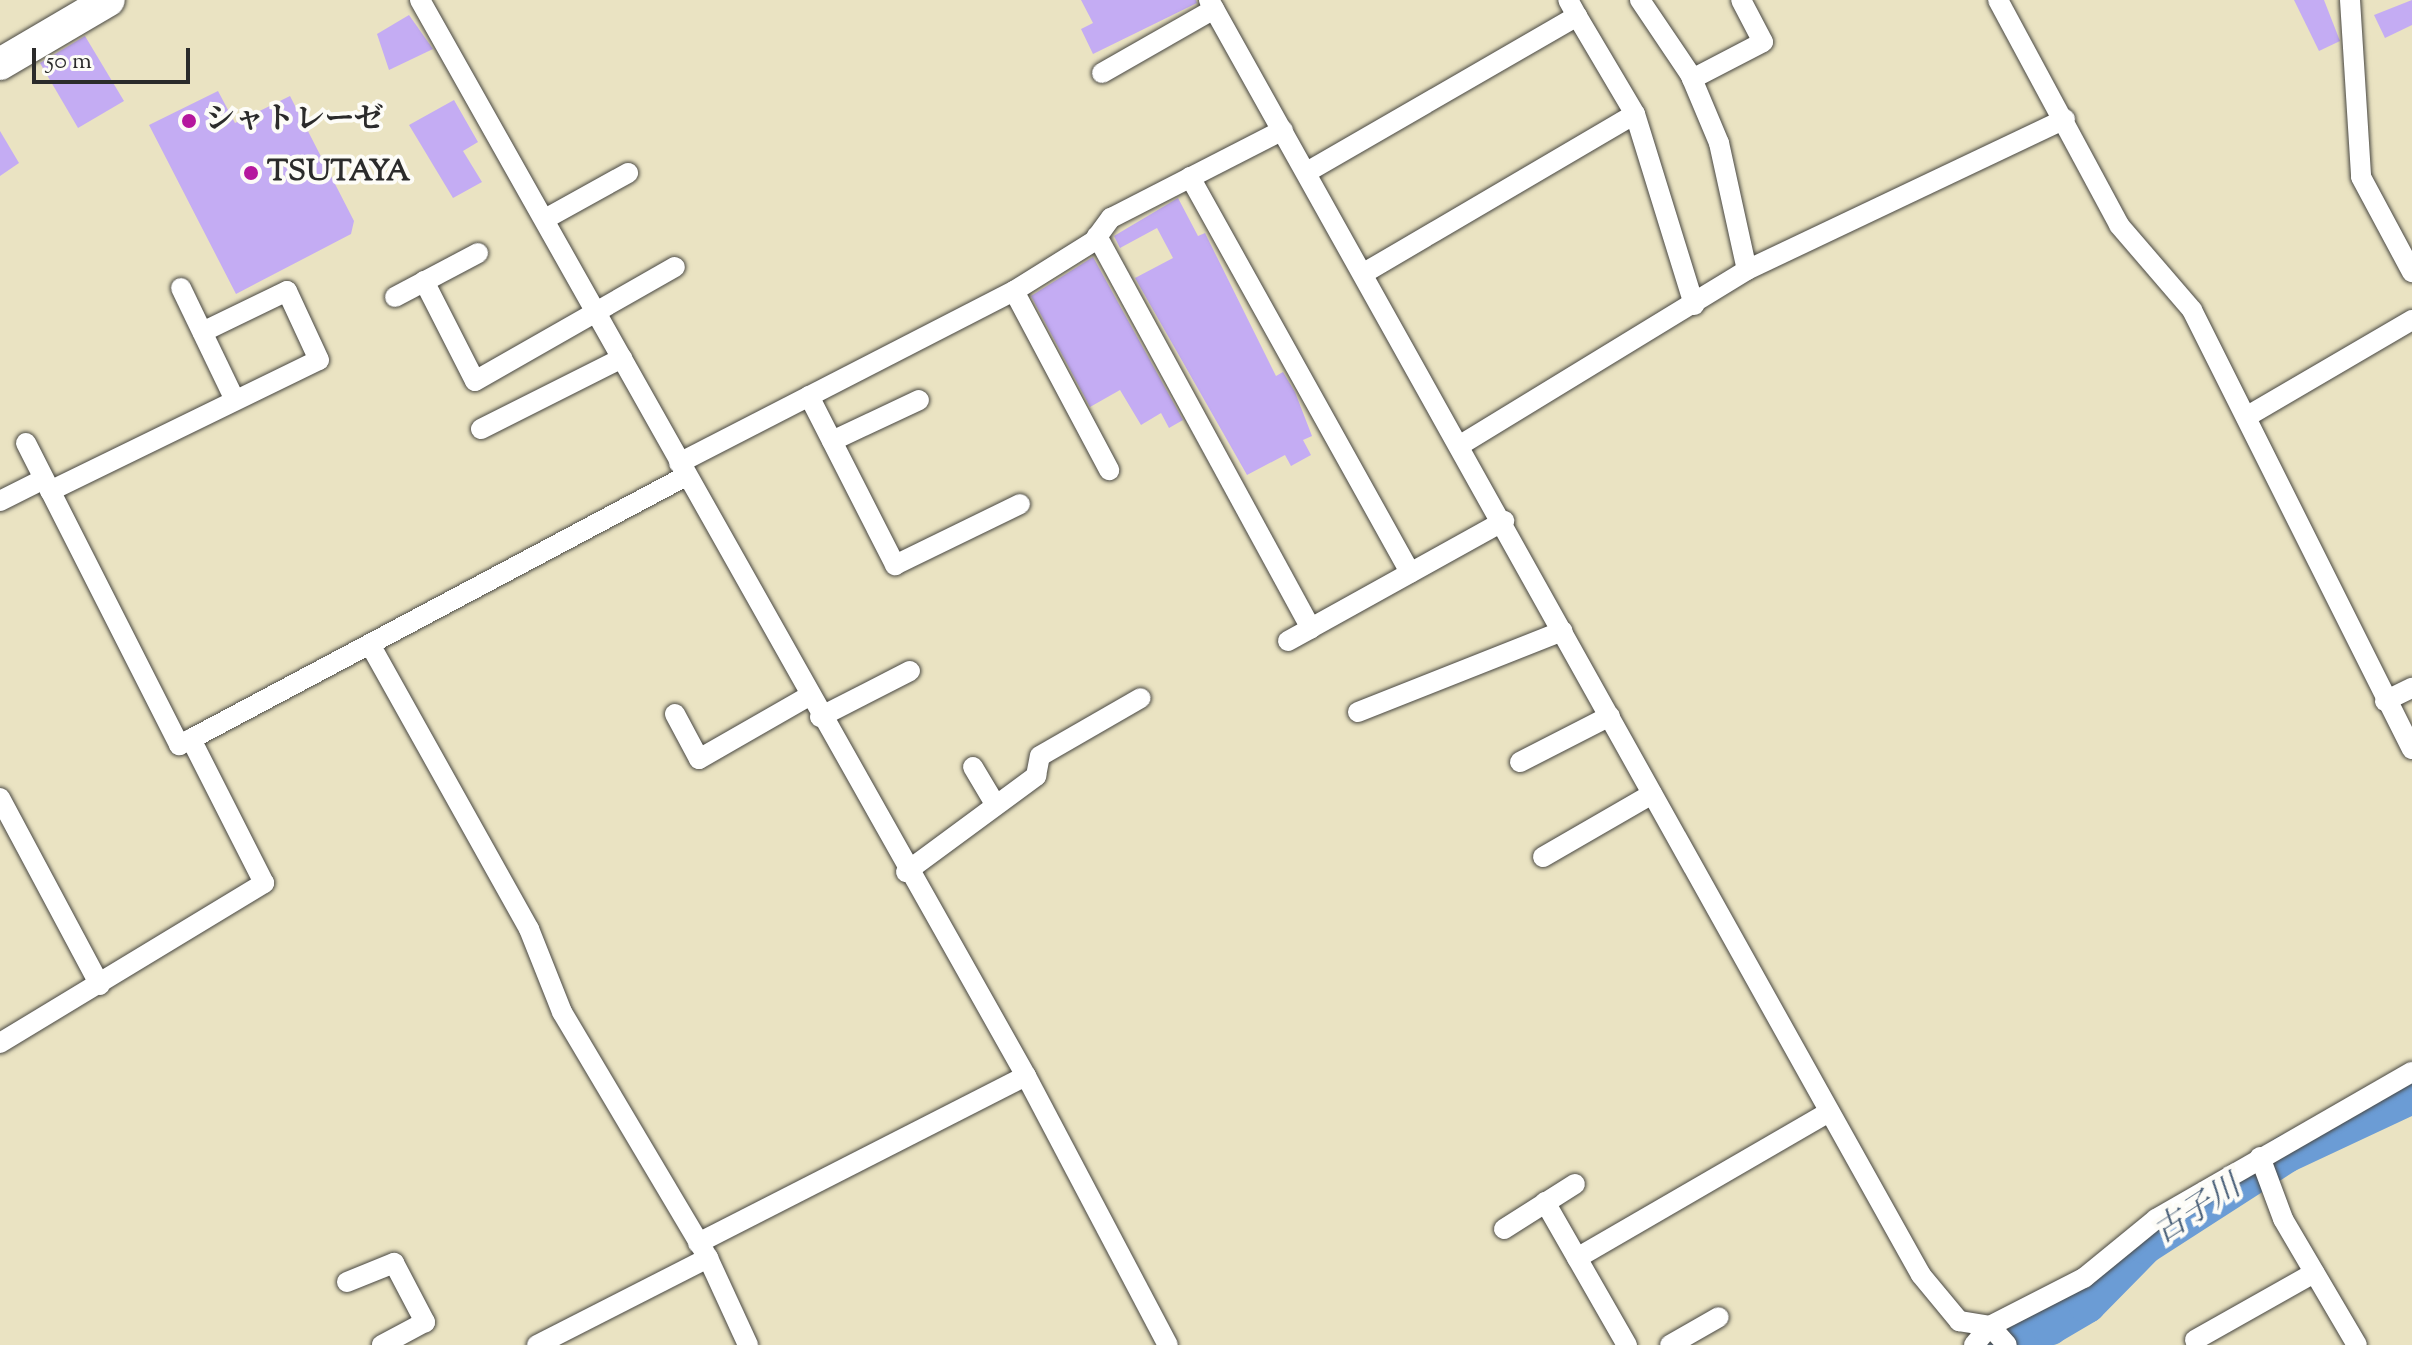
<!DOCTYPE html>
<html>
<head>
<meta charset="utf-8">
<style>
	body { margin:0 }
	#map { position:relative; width:2412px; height:1345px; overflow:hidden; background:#eae3c2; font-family:"Sorts Mill Goudy","Noto Serif JP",serif }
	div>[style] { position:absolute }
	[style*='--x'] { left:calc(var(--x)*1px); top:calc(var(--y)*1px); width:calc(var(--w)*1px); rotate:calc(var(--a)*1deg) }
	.river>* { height:38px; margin:-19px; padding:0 19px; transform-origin:19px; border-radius:19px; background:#6b9cd5 }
	.building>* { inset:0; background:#c4acf3 }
	.roads { filter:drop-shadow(0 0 2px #484742) drop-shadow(0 0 2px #484742) }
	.street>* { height:20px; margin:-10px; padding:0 10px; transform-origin:10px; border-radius:10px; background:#fff }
	.primary>* { height:32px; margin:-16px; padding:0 16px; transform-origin:16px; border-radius:16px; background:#fff }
	.dots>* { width:22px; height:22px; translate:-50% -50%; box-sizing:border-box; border:4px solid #fdfcf7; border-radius:50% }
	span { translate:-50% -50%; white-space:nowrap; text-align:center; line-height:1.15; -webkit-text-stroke:8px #fdfcf7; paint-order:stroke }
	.poi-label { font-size:30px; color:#2b2b2b; font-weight:700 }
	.left { translate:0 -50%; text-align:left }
	.water-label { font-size:32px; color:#485e77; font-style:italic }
	.scale { position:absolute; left:32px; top:48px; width:158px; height:36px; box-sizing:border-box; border:4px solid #2b2b2b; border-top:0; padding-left:10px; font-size:24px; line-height:28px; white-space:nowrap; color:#2b2b2b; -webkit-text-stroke:6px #fdfcf7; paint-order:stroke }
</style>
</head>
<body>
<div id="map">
	<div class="river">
		<i style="--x:2002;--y:1345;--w:23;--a:-49"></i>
		<i style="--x:2017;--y:1328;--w:33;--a:-3"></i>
		<i style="--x:2050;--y:1326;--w:43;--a:-30.7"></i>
		<i style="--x:2087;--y:1304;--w:83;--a:-45.5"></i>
		<i style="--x:2145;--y:1245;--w:168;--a:-32.8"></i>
		<i style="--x:2286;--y:1154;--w:139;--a:-25.1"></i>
	</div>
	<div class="building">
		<i style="clip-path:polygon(1081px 0,1196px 0,1197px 3px,1093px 54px,1081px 29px,1093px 23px)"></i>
		<i style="clip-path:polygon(2294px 0,2324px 0,2340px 41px,2319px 51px)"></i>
		<i style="clip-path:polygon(2412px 0,2412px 25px,2385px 38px,2374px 15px)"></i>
		<i style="clip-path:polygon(409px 15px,433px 49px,389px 70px,377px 34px)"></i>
		<i style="clip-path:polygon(85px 36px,124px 101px,78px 128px,40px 63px)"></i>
		<i style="clip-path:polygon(218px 91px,235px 123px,290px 96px,354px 221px,351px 234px,236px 294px,149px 125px)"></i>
		<i style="clip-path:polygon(454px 100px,478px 142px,463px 151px,482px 182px,453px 198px,409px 125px)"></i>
		<i style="clip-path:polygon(0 131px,19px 163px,0 176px)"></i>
		<i style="clip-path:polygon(1178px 198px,1198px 236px,1205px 233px,1276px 376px,1283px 372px,1295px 392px,1312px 436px,1303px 440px,1311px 455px,1291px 466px,1285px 455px,1247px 475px,1135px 278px,1173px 258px,1157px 228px,1120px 248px,1114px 236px)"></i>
		<i style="clip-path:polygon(1093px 257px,1183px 420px,1169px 428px,1161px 413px,1141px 425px,1120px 390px,1090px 407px,1031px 296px)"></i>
	</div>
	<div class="roads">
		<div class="street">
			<i style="--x:420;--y:0;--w:1235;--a:60.61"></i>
			<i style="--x:1026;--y:1076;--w:304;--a:62.2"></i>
			<i style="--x:1209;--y:0;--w:1460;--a:60.82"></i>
			<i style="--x:1921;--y:1275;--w:60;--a:50.4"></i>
			<i style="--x:1959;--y:1321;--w:31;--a:9"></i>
			<i style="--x:1990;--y:1326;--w:25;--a:48"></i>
			<i style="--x:1640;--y:0;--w:89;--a:56"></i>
			<i style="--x:1690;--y:74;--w:75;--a:67.2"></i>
			<i style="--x:1719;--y:143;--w:130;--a:77.6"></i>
			<i style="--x:1998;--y:0;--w:255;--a:61.7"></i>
			<i style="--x:2119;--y:225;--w:112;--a:49.3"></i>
			<i style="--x:2192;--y:310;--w:491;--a:63.4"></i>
			<i style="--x:2350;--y:0;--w:177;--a:86.4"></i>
			<i style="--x:2361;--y:177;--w:108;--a:61.8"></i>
			<i style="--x:1577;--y:16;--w:114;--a:59.4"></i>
			<i style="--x:1635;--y:114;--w:200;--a:72.8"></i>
			<i style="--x:1102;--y:73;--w:129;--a:-29.7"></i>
			<i style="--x:1692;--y:79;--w:80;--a:-27.5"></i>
			<i style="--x:1763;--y:42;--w:47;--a:-117.6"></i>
			<i style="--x:1307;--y:172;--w:312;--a:-30"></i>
			<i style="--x:1577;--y:16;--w:18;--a:-119"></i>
			<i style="--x:1190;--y:177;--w:453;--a:60.9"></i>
			<i style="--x:545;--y:219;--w:95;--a:-29"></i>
			<i style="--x:1097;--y:236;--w:447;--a:61.4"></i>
			<i style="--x:1311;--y:628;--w:221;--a:-29"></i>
			<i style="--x:1364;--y:273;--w:314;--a:-30.4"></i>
			<i style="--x:424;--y:281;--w:112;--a:63"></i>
			<i style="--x:475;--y:381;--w:230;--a:-29.7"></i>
			<i style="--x:181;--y:288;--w:124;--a:64.3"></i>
			<i style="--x:1014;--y:291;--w:203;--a:62"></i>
			<i style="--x:395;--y:297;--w:94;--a:-27.9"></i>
			<i style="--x:809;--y:396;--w:190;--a:63"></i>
			<i style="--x:895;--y:565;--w:139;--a:-26"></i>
			<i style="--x:2246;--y:417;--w:192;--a:-30.3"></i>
			<i style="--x:481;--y:429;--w:158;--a:-26.7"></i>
			<i style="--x:832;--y:441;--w:96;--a:-25.2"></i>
			<i style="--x:26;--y:443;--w:339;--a:63.1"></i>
			<i style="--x:179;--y:745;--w:13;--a:-27"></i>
			<i style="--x:1462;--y:444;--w:334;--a:-31.4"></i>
			<i style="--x:1747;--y:270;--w:352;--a:-25.4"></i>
			<i style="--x:679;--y:463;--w:377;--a:-27.2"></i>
			<i style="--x:1014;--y:291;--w:94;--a:-32"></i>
			<i style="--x:1094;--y:241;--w:29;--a:-54"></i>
			<i style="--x:1111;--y:218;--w:193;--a:-27.1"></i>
			<i style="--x:50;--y:491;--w:299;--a:-26"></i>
			<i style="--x:319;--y:360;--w:76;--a:-114.9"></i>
			<i style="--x:287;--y:291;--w:94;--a:154.2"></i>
			<i style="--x:0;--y:501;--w:49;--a:-26.6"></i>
			<i style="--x:1288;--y:641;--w:26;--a:-29"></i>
			<i style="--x:372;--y:648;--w:322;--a:60.8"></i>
			<i style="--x:529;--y:929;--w:89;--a:68.3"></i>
			<i style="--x:562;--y:1012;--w:286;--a:59.3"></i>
			<i style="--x:708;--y:1258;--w:96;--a:65.3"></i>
			<i style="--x:2385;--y:701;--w:30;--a:-26"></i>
			<i style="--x:1358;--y:712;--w:220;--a:-21.6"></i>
			<i style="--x:675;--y:714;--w:51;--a:61.9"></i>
			<i style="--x:699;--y:759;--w:127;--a:-29.8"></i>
			<i style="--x:820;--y:717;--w:101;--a:-27.1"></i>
			<i style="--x:1520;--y:762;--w:101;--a:-27.1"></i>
			<i style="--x:973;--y:767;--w:43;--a:59.3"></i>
			<i style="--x:0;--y:798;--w:212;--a:61.9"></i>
			<i style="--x:1543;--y:857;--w:126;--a:-30"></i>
			<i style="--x:906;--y:872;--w:162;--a:-36.4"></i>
			<i style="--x:1036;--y:776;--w:20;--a:-79"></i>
			<i style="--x:1040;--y:756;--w:116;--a:-29.9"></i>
			<i style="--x:0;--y:1043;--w:309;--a:-31.2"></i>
			<i style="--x:264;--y:883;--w:161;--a:-116.9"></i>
			<i style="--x:191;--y:739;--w:561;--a:-27.98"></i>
			<i style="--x:2260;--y:1157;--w:66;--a:69.6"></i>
			<i style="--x:2283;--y:1219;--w:146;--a:59.6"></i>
			<i style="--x:1545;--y:1202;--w:165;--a:60.2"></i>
			<i style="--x:1504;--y:1229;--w:84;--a:-32.4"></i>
			<i style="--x:698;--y:1243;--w:368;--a:-27"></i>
			<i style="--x:1577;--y:1258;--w:291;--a:-30.1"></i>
			<i style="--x:347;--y:1282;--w:51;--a:-22"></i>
			<i style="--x:394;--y:1263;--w:67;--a:62.3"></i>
			<i style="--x:425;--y:1322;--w:49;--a:151.9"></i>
			<i style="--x:2195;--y:1340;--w:137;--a:-29.4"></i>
			<i style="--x:537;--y:1345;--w:192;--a:-27"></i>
			<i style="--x:1670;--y:1345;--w:56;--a:-29.7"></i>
			<i style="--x:1974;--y:1345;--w:25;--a:-50"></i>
			<i style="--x:1990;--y:1326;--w:106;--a:-27.1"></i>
			<i style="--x:2084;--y:1278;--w:93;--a:-39.3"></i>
			<i style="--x:2156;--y:1219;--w:295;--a:-29.9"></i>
		</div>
		<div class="primary">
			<i style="--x:0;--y:64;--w:126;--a:-30.4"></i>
		</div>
	</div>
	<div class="dots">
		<i style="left:189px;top:121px;background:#b5179e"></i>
		<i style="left:251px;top:173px;background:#b5179e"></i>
	</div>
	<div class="poi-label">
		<span class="left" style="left:205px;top:121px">シャトレーゼ</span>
		<span class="left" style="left:267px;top:173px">TSUTAYA</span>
	</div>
	<div class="water-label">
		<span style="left:2198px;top:1211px;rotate:-33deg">古子川</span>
	</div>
	<div class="scale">50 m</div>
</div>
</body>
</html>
